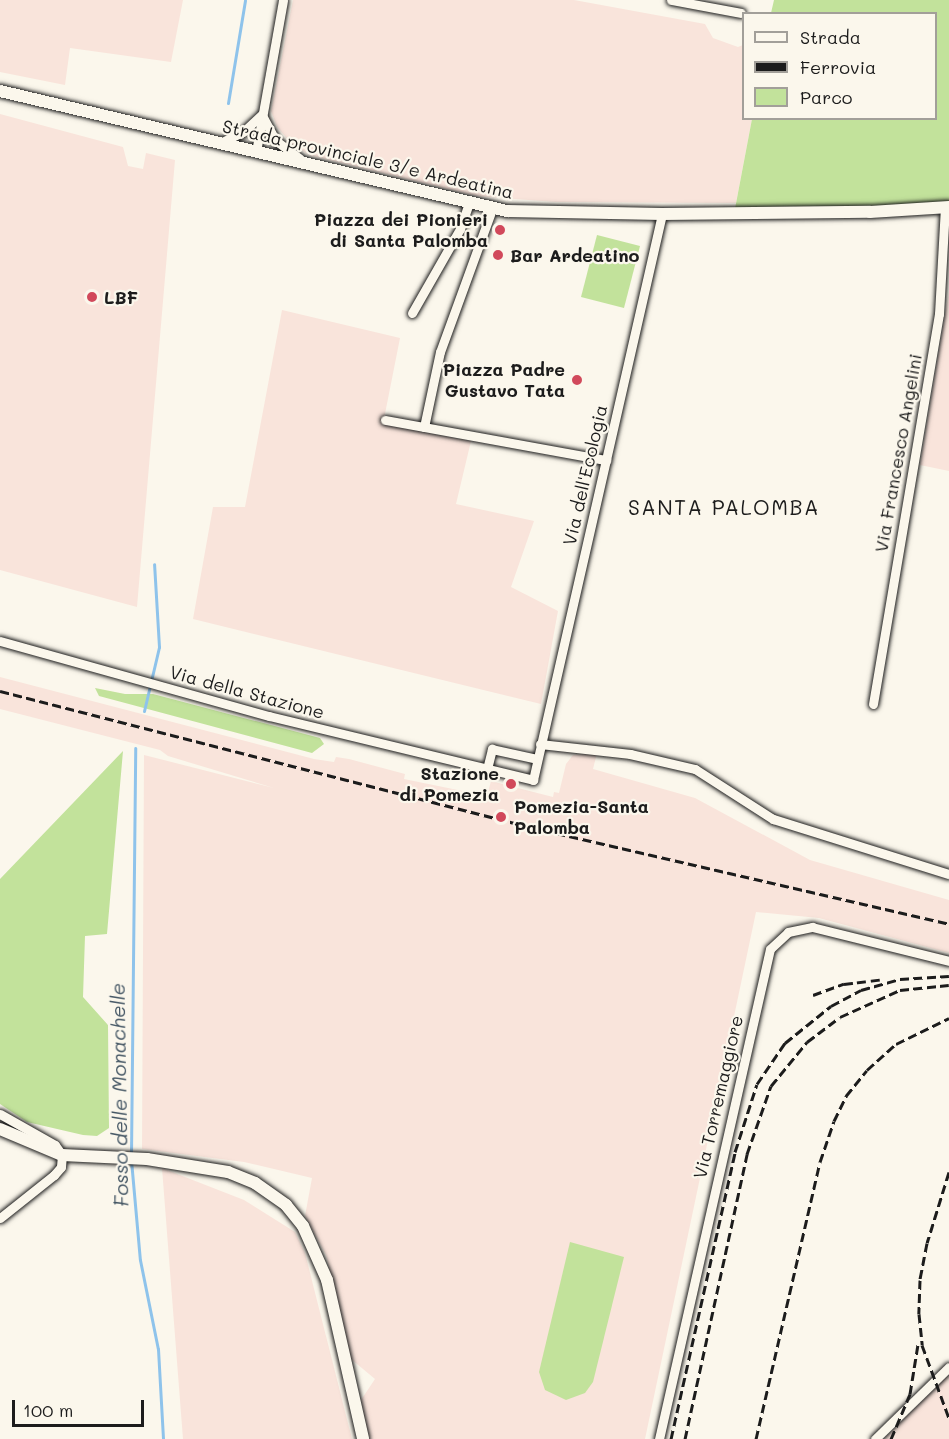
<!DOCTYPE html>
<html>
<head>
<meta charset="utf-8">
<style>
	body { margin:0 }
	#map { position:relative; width:949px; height:1439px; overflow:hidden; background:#fbf7ec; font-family:Mali,sans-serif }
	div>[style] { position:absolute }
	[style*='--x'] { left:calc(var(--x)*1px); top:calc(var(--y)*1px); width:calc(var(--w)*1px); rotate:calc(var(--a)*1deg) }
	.built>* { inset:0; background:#f9e4db }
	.green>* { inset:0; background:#c2e29b }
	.stream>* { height:3px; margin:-1.5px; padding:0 1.5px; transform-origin:1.5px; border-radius:1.5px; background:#8ec3eb }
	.roads { filter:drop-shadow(0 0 2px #1c1c1c) drop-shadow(0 0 2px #1c1c1c) }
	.street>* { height:9px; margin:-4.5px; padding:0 4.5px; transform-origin:4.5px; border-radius:4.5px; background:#fbf7ec }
	.secondary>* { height:12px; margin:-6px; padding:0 6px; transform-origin:6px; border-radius:6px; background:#fbf7ec }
	.rail>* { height:3px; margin-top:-1.5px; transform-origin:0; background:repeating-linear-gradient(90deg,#1c1c1c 0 9px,transparent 0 13.5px) }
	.dots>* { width:16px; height:16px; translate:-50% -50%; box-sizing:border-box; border:3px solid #fbf7ec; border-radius:50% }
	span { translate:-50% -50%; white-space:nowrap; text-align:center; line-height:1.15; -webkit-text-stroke:4.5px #fbf7ec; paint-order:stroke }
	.street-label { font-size:18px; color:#1c1c1c }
	.poi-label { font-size:18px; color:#1c1c1c; font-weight:700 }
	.right { translate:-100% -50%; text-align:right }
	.left { translate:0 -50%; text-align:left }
	.water-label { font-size:20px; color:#445664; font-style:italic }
	.quarter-label { font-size:21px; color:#1c1c1c; letter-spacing:1.5px }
	.legend { position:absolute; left:742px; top:12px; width:195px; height:108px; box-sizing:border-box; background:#fbf7ec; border:2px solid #a29f99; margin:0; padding:8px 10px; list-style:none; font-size:18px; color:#1c1c1c }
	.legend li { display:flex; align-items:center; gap:12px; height:30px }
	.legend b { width:30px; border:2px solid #a29f99 }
	.scale { position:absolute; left:12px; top:1400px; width:132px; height:27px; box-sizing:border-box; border:3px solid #1c1c1c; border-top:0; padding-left:8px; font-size:18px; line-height:21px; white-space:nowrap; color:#1c1c1c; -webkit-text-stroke:4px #fbf7ec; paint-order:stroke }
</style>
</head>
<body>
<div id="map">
	<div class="built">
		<i style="clip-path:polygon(0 0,183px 0,171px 62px,70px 48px,65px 85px,0 72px)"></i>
		<i style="clip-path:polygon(293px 0,574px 0,705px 24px,713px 38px,738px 47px,743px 45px,744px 118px,752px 119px,736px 203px,556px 202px,476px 196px,309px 155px,291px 143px,277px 127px,271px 111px)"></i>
		<i style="clip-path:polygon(0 114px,123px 147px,128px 166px,143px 169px,146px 153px,175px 160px,137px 607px,0 570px)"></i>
		<i style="clip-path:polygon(949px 291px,949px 471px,920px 465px)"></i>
		<i style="clip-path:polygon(282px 310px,400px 338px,383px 424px,471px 441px,456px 504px,534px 521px,511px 587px,558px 611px,541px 704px,193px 619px,213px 507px,245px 507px)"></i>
		<i style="clip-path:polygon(0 677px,314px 759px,334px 762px,336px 757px,349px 759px,405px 774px,404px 779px,487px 796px,491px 781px,553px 797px,554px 792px,559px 793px,566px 764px,573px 755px,597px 753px,593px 769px,695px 798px,810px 860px,949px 900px,949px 953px,819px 918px,756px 912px,645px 1439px,368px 1439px,361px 1400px,375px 1379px,351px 1359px,326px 1255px,305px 1216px,312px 1178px,244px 1162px,142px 1149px,144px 755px,274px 788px,168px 756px,160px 750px,0 709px)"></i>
		<i style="clip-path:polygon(162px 1168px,244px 1200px,295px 1232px,305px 1253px,352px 1439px,183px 1439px)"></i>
		<i style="clip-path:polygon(949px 1374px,949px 1439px,884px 1439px)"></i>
	</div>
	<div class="green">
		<i style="clip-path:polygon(774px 0,949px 0,949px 207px,734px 214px,752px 119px,936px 118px,936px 14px,771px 13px)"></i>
		<i style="clip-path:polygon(597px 235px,640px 246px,624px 308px,581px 297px)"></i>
		<i style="clip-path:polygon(95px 688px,125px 694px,153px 694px,320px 738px,324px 744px,312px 753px,99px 696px)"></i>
		<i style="clip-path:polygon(123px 751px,107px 934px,85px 936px,83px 997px,108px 1025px,109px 1128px,97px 1136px,83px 1135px,27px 1122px,0 1104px,0 879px)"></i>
		<i style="clip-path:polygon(570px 1242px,624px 1257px,593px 1382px,585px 1393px,566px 1400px,545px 1390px,539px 1372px)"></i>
	</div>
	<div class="stream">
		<i style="--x:228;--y:103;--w:104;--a:-80.6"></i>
		<i style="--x:144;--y:711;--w:66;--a:-76.8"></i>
		<i style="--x:159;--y:647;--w:83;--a:-93.4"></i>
		<i style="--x:131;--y:1154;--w:406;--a:-89.4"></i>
		<i style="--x:131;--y:1160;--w:100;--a:84.9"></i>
		<i style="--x:140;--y:1260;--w:91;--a:78.6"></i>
		<i style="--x:158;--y:1349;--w:90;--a:86.8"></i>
	</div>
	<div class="roads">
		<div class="street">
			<i style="--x:671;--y:0;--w:71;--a:10.5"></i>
			<i style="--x:263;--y:117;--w:26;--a:62"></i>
			<i style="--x:275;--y:140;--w:31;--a:37"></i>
			<i style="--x:220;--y:143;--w:25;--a:-26"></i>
			<i style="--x:243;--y:132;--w:26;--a:-43"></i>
			<i style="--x:256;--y:152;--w:154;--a:-79.9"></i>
			<i style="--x:412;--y:313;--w:97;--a:-60.3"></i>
			<i style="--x:460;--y:229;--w:28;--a:-71"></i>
			<i style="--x:385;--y:420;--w:225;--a:10.3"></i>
			<i style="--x:424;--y:427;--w:77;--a:-78"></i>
			<i style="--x:440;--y:352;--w:152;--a:-70"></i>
			<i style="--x:0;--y:641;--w:279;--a:15.6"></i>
			<i style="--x:269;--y:716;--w:272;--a:13.6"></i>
			<i style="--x:533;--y:780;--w:581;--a:-77.16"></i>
			<i style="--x:873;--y:704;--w:396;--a:-80.4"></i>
			<i style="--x:939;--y:314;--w:107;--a:-86.8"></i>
			<i style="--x:540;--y:744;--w:91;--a:6.3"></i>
			<i style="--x:630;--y:754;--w:67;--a:13"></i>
			<i style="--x:695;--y:769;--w:93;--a:32.7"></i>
			<i style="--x:773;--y:819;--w:184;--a:17.4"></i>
			<i style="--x:487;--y:769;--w:21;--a:-76"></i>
			<i style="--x:492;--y:749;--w:46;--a:12.5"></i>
			<i style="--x:0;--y:1114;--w:63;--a:29.4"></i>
			<i style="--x:55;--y:1145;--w:12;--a:55"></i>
			<i style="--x:62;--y:1155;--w:12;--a:95"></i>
			<i style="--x:61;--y:1167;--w:11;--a:131"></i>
			<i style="--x:54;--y:1175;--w:69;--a:141.5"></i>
			<i style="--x:659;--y:1439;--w:502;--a:-77.24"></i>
			<i style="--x:770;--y:949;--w:25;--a:-43"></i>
			<i style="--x:788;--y:932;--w:25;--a:-12"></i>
			<i style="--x:812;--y:927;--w:141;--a:13.9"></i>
			<i style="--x:875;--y:1439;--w:103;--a:-44.2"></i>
		</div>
		<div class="secondary">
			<i style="--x:0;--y:91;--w:521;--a:13.32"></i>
			<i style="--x:507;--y:211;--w:155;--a:1.1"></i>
			<i style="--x:662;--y:214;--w:208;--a:-0.6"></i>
			<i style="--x:870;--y:212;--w:79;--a:-3.6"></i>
			<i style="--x:0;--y:1129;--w:67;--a:22.8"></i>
			<i style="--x:62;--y:1155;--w:85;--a:2.7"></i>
			<i style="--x:147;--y:1159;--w:82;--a:9.1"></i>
			<i style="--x:228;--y:1172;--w:29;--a:22"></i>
			<i style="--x:255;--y:1183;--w:38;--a:35"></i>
			<i style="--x:286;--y:1205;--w:27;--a:51"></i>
			<i style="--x:303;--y:1226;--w:59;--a:66"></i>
			<i style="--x:327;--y:1280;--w:163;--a:77.2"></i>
		</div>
	</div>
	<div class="rail">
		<i style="--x:0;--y:691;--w:547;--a:14.39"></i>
		<i style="--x:530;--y:827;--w:430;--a:13"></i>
		<i style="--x:813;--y:995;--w:33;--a:-20"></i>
		<i style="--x:844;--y:984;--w:38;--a:-7"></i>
		<i style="--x:949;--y:1172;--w:74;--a:107.2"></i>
		<i style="--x:927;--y:1243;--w:38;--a:101"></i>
		<i style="--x:920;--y:1280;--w:34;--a:92"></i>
		<i style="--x:919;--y:1314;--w:31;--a:84"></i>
		<i style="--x:922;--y:1345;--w:78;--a:69.7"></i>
		<i style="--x:671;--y:1439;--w:294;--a:-77.4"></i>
		<i style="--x:735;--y:1152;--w:71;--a:-72.1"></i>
		<i style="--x:757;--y:1084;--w:50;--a:-55.7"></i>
		<i style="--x:785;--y:1043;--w:59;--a:-38.8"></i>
		<i style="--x:831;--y:1006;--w:34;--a:-28"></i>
		<i style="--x:861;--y:990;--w:41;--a:-15.8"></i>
		<i style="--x:900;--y:979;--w:49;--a:-3.5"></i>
		<i style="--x:685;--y:1439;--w:292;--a:-77.7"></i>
		<i style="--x:747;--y:1154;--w:72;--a:-70.6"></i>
		<i style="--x:771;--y:1086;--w:57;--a:-50.7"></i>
		<i style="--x:807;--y:1042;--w:41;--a:-37.1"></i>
		<i style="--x:840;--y:1017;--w:66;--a:-24.2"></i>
		<i style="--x:900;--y:990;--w:49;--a:-5.8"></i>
		<i style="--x:756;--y:1439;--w:284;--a:-77"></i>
		<i style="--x:820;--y:1162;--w:43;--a:-71.1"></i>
		<i style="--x:834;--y:1121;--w:28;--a:-64"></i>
		<i style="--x:846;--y:1096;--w:33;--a:-51"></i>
		<i style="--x:867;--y:1070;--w:39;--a:-42"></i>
		<i style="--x:896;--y:1044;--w:59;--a:-26.1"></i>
		<i style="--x:891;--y:1439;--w:49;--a:-67.1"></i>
		<i style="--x:910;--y:1394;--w:51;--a:-80.9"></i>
	</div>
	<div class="dots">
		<i style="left:500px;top:230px;background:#d1495b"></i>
		<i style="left:498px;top:255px;background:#d1495b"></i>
		<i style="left:92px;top:297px;background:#d1495b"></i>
		<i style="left:577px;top:380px;background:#d1495b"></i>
		<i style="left:511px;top:784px;background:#d1495b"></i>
		<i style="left:501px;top:817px;background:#d1495b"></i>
	</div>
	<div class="street-label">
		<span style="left:368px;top:159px;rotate:13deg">Strada provinciale 3/e Ardeatina</span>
		<span style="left:898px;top:453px;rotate:-80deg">Via Francesco Angelini</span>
		<span style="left:585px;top:475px;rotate:-77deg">Via dell'Ecologia</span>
		<span style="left:247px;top:692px;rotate:15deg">Via della Stazione</span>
		<span style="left:718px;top:1097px;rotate:-77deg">Via Torremaggiore</span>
	</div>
	<div class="poi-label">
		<span class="right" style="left:488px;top:230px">Piazza dei Pionieri<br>di Santa Palomba</span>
		<span class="left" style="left:510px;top:255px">Bar Ardeatino</span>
		<span class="left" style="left:104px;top:297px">LBF</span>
		<span class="right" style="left:565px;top:380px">Piazza Padre<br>Gustavo Tata</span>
		<span class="right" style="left:499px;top:784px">Stazione<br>di Pomezia</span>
		<span class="left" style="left:514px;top:817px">Pomezia-Santa<br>Palomba</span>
	</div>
	<div class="water-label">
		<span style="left:119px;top:1095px;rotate:-91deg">Fosso delle Monachelle</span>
	</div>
	<div class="quarter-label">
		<span style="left:724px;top:507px">SANTA PALOMBA</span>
	</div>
	<ul class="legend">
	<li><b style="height:8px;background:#fbf7ec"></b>Strada</li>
	<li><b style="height:8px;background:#1c1c1c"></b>Ferrovia</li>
	<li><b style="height:16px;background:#c2e29b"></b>Parco</li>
	</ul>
	<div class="scale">100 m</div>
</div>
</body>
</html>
